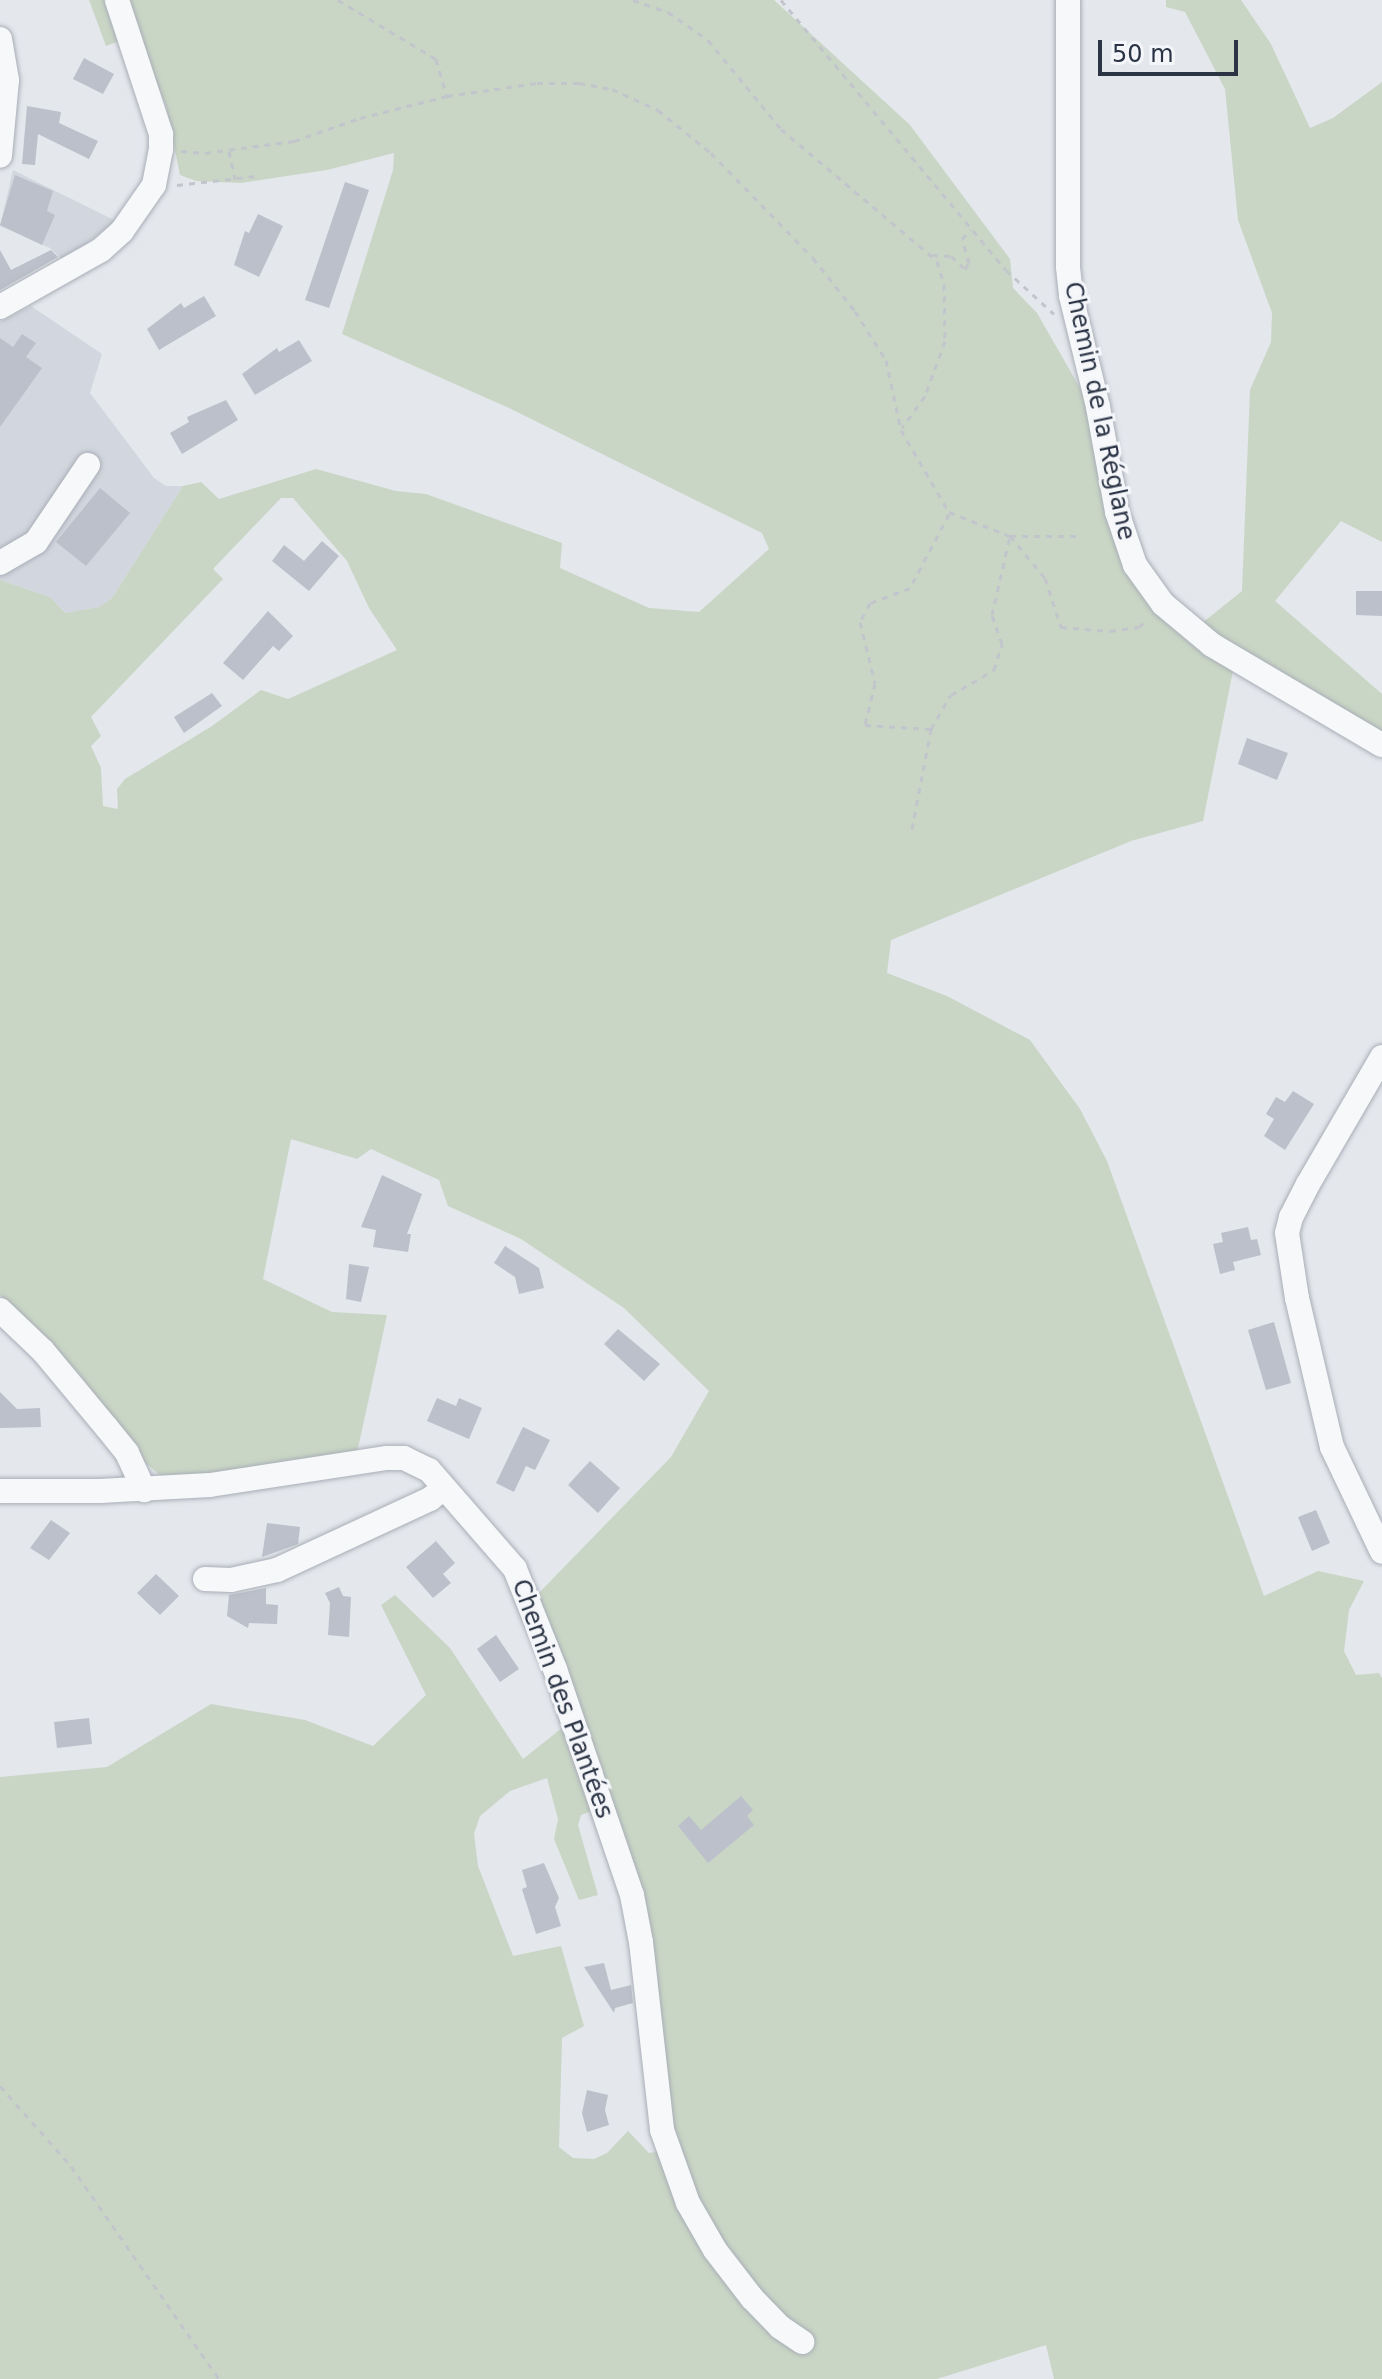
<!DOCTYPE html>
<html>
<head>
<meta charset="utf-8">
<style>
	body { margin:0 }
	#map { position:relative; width:1382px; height:2379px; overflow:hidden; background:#e4e7ec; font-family:"DejaVu Sans",sans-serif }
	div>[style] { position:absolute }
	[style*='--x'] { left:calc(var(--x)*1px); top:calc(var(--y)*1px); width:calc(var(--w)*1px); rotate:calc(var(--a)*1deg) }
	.built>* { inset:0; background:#d2d6de }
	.green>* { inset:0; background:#c9d6c5 }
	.building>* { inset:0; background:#bbc0ca }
	.path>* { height:3px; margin-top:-1.5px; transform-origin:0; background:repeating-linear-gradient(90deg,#c2c5cb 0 6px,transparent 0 12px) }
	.roads { filter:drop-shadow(0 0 2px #a9aeb7) drop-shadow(0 0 2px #a9aeb7) }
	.minor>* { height:24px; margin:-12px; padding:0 12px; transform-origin:12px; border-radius:12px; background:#f7f8fa }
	span { translate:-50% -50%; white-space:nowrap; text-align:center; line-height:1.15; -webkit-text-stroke:6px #f4f6f9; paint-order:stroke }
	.street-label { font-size:24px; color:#2b3445 }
	.scale { position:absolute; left:1098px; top:40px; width:140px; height:36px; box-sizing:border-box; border:4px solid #2b3445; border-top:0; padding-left:10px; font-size:24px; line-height:28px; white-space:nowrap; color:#2b3445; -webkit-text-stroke:6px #f4f6f9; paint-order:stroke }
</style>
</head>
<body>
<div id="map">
	<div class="built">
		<i style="clip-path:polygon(13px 170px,116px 221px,64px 261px,50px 248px,0 226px)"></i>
		<i style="clip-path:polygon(31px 306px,102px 354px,90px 393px,154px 478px,166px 486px,183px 486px,112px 598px,99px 607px,65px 613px,50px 597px,0 580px,0 322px)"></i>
	</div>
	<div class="green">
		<i style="clip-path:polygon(89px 0,109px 0,122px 40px,106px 46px)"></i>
		<i style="clip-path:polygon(evenodd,124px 0,774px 0,910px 125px,1010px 259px,1013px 288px,1037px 313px,1088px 402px,1115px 529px,1233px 671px,1203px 821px,1131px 841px,891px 940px,887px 973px,947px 996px,1030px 1040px,1080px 1109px,1107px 1161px,1264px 1596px,1318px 1571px,1364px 1581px,1349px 1610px,1344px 1651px,1356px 1675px,1379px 1673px,1382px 1678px,1382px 2379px,1054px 2379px,1046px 2345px,937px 2379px,0 2379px,0 1777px,107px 1767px,211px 1704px,305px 1720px,373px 1746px,426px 1695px,381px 1605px,395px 1595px,450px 1648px,523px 1759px,567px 1724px,594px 1810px,581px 1815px,578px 1825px,598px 1895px,579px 1900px,554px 1839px,558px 1819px,547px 1778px,510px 1791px,480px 1816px,474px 1834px,478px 1866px,513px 1956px,561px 1946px,584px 2026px,562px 2038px,559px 2147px,573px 2158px,594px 2159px,607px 2153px,628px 2131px,649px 2153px,674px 2150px,654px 1966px,536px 1596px,671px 1457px,709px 1391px,624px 1308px,521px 1239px,448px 1206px,439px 1180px,371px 1149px,357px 1159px,291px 1139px,263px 1279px,332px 1312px,387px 1315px,357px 1453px,165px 1480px,138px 1456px,131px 1440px,75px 1369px,0 1295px,0 580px,50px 597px,65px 613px,99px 607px,112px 598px,183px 486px,201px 482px,219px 499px,316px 469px,396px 491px,426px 494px,562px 543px,560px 568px,649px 608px,699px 612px,769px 549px,762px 533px,509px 408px,342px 334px,393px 170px,394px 153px,327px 170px,241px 183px,196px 181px,180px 175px,166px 106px,124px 0,281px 498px,293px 498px,347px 561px,369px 608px,397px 650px,288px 699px,261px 690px,212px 726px,125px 779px,117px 789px,118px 809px,103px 806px,101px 768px,91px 746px,101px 736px,91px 717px,223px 579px,213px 569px,281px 498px)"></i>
		<i style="clip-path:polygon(1166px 0,1241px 0,1271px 44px,1310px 128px,1333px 118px,1382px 82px,1382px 542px,1341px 521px,1275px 601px,1382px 694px,1382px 737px,1201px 624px,1242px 591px,1250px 390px,1271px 342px,1272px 313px,1238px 220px,1225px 89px,1185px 12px,1166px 7px)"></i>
	</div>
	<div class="building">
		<i style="clip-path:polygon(84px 58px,114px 74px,103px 94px,73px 79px)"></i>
		<i style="clip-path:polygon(27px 106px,61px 112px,59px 123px,98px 141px,89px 159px,38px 134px,35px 165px,22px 164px)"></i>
		<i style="clip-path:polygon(15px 175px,53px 191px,47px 211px,55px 215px,42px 245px,0 225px)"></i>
		<i style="clip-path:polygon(345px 182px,369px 190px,329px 308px,305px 300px)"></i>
		<i style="clip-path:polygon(258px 214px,283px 226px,259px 277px,234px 265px,245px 231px,249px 233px)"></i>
		<i style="clip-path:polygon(0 250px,11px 270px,51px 250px,58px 257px,0 290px)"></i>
		<i style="clip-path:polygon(204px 296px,216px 316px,159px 350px,147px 329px,181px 303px,184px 308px)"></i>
		<i style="clip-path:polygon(22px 334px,36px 343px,26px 357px,42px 368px,0 427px,0 338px,13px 347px)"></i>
		<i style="clip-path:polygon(299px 340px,312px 361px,255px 395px,242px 374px,277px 348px,279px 352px)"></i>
		<i style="clip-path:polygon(226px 400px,238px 420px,182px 454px,170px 433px,189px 422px,187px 417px)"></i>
		<i style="clip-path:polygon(100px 488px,130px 513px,86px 566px,56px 542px)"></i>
		<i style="clip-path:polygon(322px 541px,339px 556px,309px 591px,272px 561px,284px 545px,304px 561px)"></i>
		<i style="clip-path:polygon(1356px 591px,1382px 591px,1382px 616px,1356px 615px)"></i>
		<i style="clip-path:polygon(268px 611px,293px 636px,279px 651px,273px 646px,243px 680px,223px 663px)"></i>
		<i style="clip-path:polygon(212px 693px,222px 706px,184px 733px,174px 717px)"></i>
		<i style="clip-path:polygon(1247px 738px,1288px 753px,1277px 780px,1238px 764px)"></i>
		<i style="clip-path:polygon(1293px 1091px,1314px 1104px,1285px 1150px,1264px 1136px,1274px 1119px,1266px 1114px,1276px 1097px,1285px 1102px)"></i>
		<i style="clip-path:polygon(382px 1175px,422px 1194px,407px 1234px,411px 1234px,408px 1252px,373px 1247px,376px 1230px,361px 1227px)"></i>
		<i style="clip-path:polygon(1248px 1227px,1251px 1240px,1257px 1239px,1261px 1255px,1233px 1262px,1235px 1270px,1220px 1274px,1213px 1244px,1223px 1242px,1221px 1233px)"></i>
		<i style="clip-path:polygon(505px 1246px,539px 1268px,544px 1288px,519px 1294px,515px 1277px,494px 1263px)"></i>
		<i style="clip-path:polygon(349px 1264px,369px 1267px,361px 1302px,346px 1299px)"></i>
		<i style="clip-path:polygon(1274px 1322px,1291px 1383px,1266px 1390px,1248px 1330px)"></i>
		<i style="clip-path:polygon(618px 1329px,660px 1364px,644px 1381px,604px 1344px)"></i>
		<i style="clip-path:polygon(0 1392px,17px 1409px,40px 1408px,41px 1427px,0 1428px)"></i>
		<i style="clip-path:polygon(437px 1398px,456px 1406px,459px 1398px,482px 1408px,469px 1439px,427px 1421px)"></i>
		<i style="clip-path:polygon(523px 1427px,550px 1440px,535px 1470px,526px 1466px,514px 1492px,496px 1483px)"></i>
		<i style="clip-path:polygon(590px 1461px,620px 1488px,598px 1513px,568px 1485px)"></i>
		<i style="clip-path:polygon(1316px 1510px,1330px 1543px,1312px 1551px,1298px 1517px)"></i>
		<i style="clip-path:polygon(51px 1520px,70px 1533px,49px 1560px,30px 1548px)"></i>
		<i style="clip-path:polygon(267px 1523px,300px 1527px,298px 1544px,262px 1557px)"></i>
		<i style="clip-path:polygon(436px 1541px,455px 1563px,443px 1574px,451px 1583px,433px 1598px,406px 1567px)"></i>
		<i style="clip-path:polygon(156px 1574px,179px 1596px,160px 1615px,137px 1593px)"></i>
		<i style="clip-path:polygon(339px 1587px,343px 1596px,351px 1597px,349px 1637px,328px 1635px,330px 1603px,325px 1593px)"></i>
		<i style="clip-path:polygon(266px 1588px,266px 1604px,278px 1605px,277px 1624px,249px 1623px,248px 1628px,227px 1616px,229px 1595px)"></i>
		<i style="clip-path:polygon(496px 1635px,519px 1669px,500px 1682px,477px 1649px)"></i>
		<i style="clip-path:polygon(89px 1718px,92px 1744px,57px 1748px,54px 1722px)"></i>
		<i style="clip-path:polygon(741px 1796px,753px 1810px,747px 1816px,754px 1825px,708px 1863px,678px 1826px,689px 1816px,701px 1830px)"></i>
		<i style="clip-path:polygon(544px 1863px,559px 1898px,555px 1907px,561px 1926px,536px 1934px,522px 1889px,527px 1887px,522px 1870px)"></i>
		<i style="clip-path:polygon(604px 1963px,611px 1990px,631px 1985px,633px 2003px,615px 2008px,614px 2013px,584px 1967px)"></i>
		<i style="clip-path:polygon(587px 2090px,608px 2095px,605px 2110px,609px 2125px,587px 2132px,582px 2113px)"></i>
	</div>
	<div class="path">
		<i style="--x:338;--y:0;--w:114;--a:31"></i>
		<i style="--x:436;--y:59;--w:37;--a:74"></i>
		<i style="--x:633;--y:0;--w:37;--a:19"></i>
		<i style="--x:668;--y:12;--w:49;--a:35"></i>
		<i style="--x:708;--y:40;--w:115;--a:50.6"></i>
		<i style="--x:781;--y:129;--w:204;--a:40.2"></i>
		<i style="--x:937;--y:261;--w:24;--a:73"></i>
		<i style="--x:944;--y:284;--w:57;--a:89"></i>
		<i style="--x:945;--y:341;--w:59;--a:110"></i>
		<i style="--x:925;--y:396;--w:39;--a:126"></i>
		<i style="--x:781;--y:0;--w:351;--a:50.2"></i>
		<i style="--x:1006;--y:270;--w:65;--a:42.5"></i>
		<i style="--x:181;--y:151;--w:24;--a:5"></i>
		<i style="--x:205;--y:153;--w:90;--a:-7.7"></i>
		<i style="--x:294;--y:141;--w:70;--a:-19.2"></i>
		<i style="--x:360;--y:118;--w:90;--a:-14.2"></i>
		<i style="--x:447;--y:96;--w:91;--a:-8.2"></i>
		<i style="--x:537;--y:83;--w:42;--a:0"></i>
		<i style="--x:579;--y:83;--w:34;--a:10"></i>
		<i style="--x:612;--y:89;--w:51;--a:24.5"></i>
		<i style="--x:658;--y:110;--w:68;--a:39.1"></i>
		<i style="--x:711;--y:153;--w:146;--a:45.8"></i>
		<i style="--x:813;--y:258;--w:68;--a:51.6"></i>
		<i style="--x:855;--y:311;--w:58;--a:57.7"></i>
		<i style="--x:886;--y:360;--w:72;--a:77.9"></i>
		<i style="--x:901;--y:430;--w:95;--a:59.7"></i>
		<i style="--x:949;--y:512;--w:66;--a:21.5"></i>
		<i style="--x:1010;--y:536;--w:66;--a:0"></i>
		<i style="--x:229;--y:151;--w:29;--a:78"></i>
		<i style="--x:177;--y:185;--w:79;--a:-6.6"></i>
		<i style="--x:932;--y:255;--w:19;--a:3"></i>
		<i style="--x:951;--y:256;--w:19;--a:43"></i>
		<i style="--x:965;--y:269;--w:7;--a:-56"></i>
		<i style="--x:969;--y:263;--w:25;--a:-106"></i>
		<i style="--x:962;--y:239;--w:13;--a:-48"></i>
		<i style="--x:949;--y:514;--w:84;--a:117.8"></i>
		<i style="--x:910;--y:588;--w:43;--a:159.4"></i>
		<i style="--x:870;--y:603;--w:21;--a:118"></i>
		<i style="--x:860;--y:622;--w:63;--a:76.2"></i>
		<i style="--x:875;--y:683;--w:43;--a:103.4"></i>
		<i style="--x:865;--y:725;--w:66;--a:3.5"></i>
		<i style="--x:931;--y:729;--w:39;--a:-60"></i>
		<i style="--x:951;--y:695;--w:50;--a:-30.2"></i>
		<i style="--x:994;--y:670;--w:27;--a:-73"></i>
		<i style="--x:1002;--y:644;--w:31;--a:-109"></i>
		<i style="--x:992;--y:615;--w:81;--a:-77.2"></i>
		<i style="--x:1010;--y:536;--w:55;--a:50.2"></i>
		<i style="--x:1045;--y:578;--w:52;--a:71.9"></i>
		<i style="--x:1061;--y:627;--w:49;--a:4.7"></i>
		<i style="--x:1110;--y:631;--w:29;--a:-8"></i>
		<i style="--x:1139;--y:627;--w:11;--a:-45"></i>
		<i style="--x:912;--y:829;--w:102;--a:-79.2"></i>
		<i style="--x:0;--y:2086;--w:107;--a:48.4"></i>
		<i style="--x:71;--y:2166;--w:259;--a:55.2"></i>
	</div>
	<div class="roads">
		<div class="minor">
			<i style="--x:1068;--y:0;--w:267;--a:90"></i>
			<i style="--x:1068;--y:267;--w:29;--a:84"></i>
			<i style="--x:1071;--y:296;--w:114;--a:76.3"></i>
			<i style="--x:1098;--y:407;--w:107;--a:79.7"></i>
			<i style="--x:1117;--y:512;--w:56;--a:71.2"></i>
			<i style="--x:1135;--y:565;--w:48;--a:54.3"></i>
			<i style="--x:1163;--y:604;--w:64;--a:39.9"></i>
			<i style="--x:1212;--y:645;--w:197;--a:30.5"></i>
			<i style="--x:0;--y:39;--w:42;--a:80.3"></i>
			<i style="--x:7;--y:80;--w:76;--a:95.3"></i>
			<i style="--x:0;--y:307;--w:116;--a:-29.4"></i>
			<i style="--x:101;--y:250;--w:28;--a:-42"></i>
			<i style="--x:122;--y:231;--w:56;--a:-55.2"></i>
			<i style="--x:154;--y:185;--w:36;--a:-79"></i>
			<i style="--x:161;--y:150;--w:16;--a:-90"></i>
			<i style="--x:161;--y:134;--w:141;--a:-108.2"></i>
			<i style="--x:0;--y:563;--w:42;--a:-30.3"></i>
			<i style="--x:36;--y:542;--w:93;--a:-56"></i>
			<i style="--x:1382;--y:1057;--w:147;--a:120.2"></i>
			<i style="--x:1308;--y:1184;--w:37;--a:117"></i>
			<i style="--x:1291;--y:1217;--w:16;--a:104"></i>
			<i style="--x:1287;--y:1233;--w:66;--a:81.3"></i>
			<i style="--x:1297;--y:1298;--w:153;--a:76.8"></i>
			<i style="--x:1332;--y:1447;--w:116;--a:64.5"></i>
			<i style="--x:0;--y:1310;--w:59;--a:43.6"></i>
			<i style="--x:43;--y:1351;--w:100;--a:50.3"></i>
			<i style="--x:107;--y:1428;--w:32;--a:51"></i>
			<i style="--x:127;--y:1453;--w:41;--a:65.3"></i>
			<i style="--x:0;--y:1491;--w:100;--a:0"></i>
			<i style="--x:100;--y:1491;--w:110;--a:-3.1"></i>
			<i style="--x:210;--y:1485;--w:179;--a:-8.7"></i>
			<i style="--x:387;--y:1458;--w:17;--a:0"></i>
			<i style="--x:404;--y:1458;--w:28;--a:26"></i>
			<i style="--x:429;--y:1470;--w:131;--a:49"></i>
			<i style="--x:515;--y:1569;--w:108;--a:68.2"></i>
			<i style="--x:555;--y:1669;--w:239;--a:71.2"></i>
			<i style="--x:632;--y:1895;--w:48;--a:79.2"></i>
			<i style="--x:641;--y:1942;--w:189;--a:83.6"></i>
			<i style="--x:662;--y:2130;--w:77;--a:70.4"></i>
			<i style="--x:688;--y:2203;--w:54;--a:60.1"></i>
			<i style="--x:715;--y:2250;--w:61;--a:52.4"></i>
			<i style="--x:752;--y:2298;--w:40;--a:46"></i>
			<i style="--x:780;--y:2327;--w:27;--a:34"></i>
			<i style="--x:205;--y:1579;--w:26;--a:2"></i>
			<i style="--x:231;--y:1580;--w:47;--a:-12.3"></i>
			<i style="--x:277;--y:1570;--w:169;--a:-24.9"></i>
			<i style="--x:430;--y:1499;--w:18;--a:-38"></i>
		</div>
	</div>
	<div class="street-label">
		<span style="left:1099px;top:411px;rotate:78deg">Chemin de la Réglane</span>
		<span style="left:562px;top:1699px;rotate:70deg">Chemin des Plantées</span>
	</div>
	<div class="scale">50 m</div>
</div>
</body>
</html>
